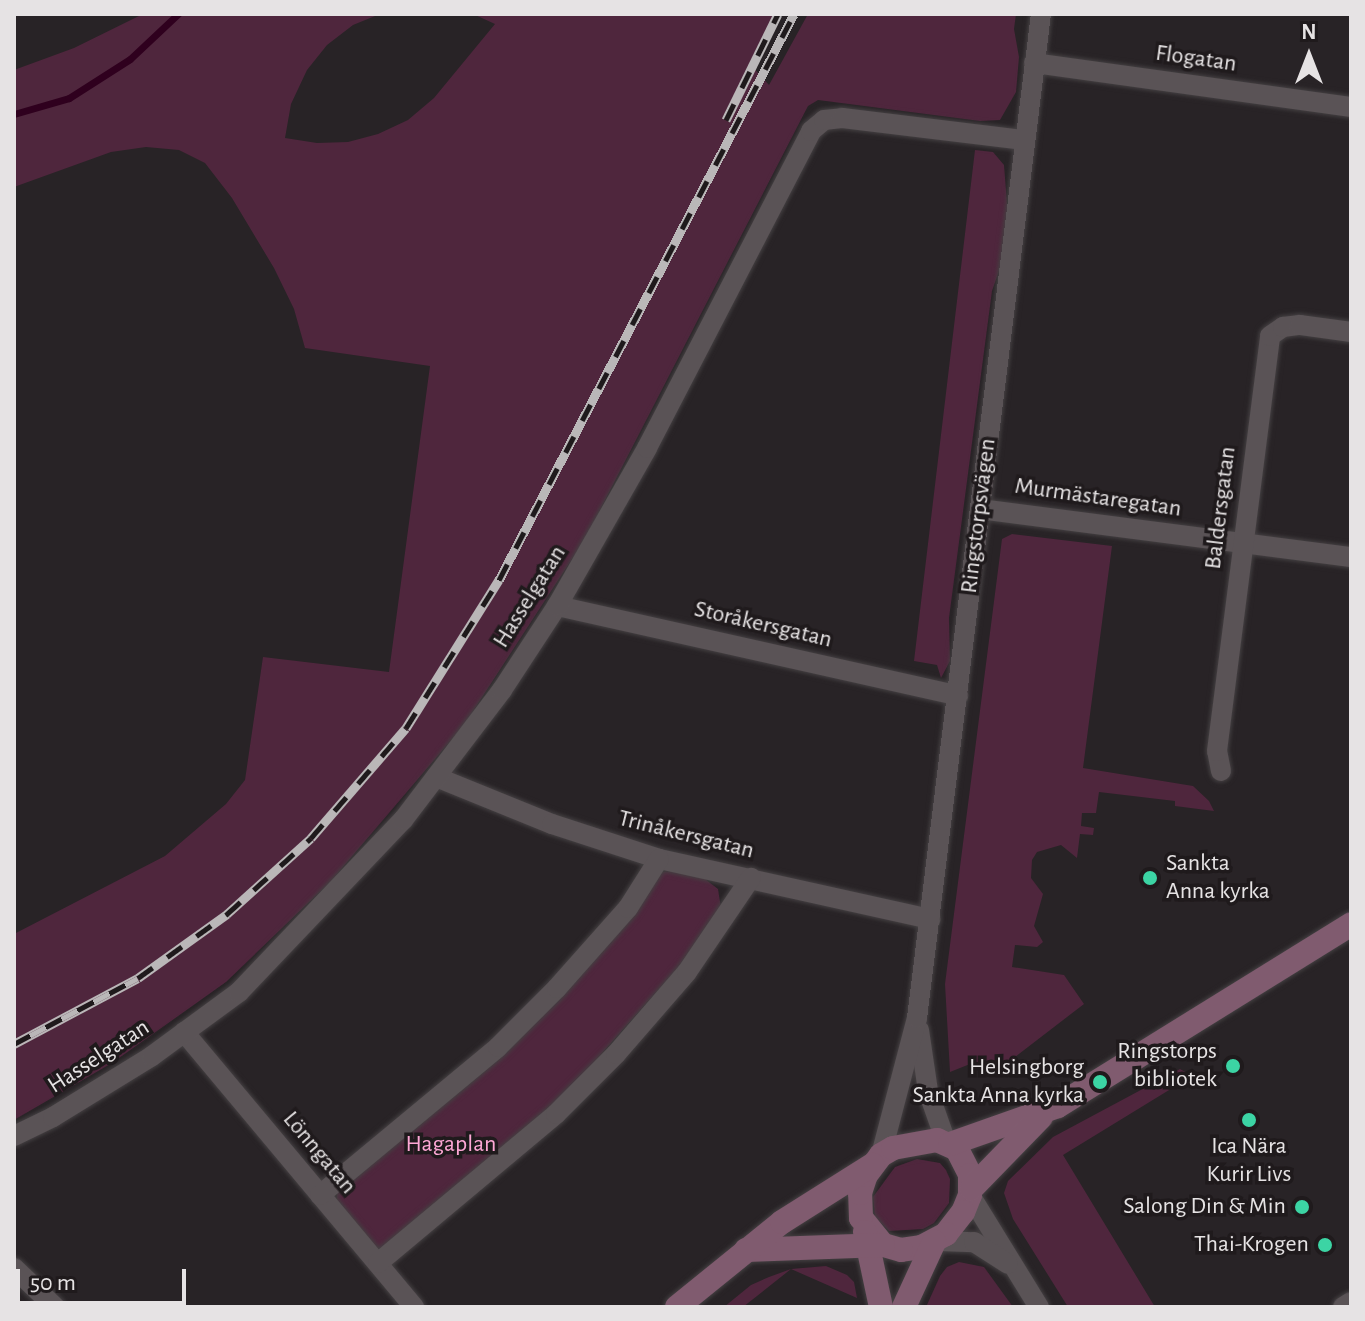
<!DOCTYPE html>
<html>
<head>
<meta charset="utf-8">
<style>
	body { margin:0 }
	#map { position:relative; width:1365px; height:1321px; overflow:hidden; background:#282326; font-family:"Alegreya Sans",sans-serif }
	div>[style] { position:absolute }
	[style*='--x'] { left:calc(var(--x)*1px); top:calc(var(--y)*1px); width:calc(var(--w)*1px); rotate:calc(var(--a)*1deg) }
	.green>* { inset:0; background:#4f263d }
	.stream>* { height:7px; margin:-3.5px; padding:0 3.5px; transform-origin:3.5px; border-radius:3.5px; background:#2f001e }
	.roads { filter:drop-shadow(0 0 2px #444042) drop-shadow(0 0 2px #444042) }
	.street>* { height:20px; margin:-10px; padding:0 10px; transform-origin:10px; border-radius:10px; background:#5a5356 }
	.secondary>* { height:24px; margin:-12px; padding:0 12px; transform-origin:12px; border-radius:12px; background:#805b6f }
	.rail>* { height:9px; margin-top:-4.5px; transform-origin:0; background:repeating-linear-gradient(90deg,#1f1a1c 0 18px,#bab7b8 0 36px); box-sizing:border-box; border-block:2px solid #bab7b8 }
	.dots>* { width:22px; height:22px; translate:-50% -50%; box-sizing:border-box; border:4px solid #1f1a1c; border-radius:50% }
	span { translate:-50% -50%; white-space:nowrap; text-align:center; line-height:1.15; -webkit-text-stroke:7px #1f1a1c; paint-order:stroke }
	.street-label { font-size:24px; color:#e6e3e4 }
	.poi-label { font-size:24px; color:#e6e3e4 }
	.left { translate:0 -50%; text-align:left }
	.right { translate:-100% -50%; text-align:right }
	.park-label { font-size:24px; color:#fea7d5 }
	.frame { position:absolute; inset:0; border:16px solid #e6e3e4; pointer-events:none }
	.north { position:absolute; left:1269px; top:16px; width:80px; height:80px; -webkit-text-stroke:6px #1f1a1c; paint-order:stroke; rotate:0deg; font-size:22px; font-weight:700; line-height:32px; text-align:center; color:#e6e3e4 }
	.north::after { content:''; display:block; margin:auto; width:28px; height:36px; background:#e6e3e4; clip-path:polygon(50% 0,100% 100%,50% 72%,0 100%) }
	.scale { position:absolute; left:16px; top:1269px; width:170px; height:36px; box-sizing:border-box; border:4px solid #e6e3e4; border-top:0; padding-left:10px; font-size:24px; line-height:28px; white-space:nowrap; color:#e6e3e4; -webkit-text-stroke:6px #1f1a1c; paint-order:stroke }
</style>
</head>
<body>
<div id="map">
	<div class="green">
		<i style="clip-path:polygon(143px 14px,380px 14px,353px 25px,327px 45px,307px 70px,291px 104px,285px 138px,317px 143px,348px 142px,378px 134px,408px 120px,434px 98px,495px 24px,473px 14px,775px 14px,750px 64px,769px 85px,808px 14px,1016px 14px,1014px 29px,1019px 57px,1016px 92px,1000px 120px,980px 121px,818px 100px,808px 106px,585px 539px,464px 725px,331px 881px,226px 982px,112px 1063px,14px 1120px,14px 934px,165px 856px,226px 804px,245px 780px,263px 657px,389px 672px,430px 366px,305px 348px,294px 309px,274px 268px,232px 198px,205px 163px,179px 150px,146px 147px,111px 152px,14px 187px,14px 70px,74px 48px)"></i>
		<i style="clip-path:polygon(975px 150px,993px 152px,1004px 165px,1008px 216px,1000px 268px,992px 291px,949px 618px,950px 661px,941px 678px,937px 665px,914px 661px)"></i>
		<i style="clip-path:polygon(1012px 534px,1112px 546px,1083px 768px,1193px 786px,1209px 801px,1214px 811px,1175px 806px,1175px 801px,1099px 792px,1096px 813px,1082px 813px,1081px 826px,1094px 828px,1093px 835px,1080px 834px,1077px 858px,1061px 845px,1037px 852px,1032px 860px,1031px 878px,1043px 894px,1034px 926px,1043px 942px,1037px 947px,1015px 945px,1012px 967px,1064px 975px,1084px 1004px,998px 1070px,970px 1064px,950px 1072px,945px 984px,1002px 539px)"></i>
		<i style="clip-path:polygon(671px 871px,705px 879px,718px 889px,721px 908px,683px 962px,555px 1106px,389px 1244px,373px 1251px,336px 1208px,337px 1193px,501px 1058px,559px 998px,658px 872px)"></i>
		<i style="clip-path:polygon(1180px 1069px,1192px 1076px,1063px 1155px,1155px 1307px,1068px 1307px,1013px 1219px,1004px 1193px,1008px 1181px,1053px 1137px)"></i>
		<i style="clip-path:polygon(917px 1159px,940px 1163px,946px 1170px,950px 1179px,949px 1203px,934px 1223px,923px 1229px,889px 1231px,875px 1217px,873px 1197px,895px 1167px)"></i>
		<i style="clip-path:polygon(959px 1262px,984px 1267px,1013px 1307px,926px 1307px,940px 1276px,947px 1267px)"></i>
		<i style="clip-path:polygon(826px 1266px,847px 1275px,854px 1282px,857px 1298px,791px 1269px,743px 1307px,724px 1307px,751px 1285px,769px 1277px,791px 1269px)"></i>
	</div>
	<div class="stream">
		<i style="--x:14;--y:114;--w:57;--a:-16.2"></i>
		<i style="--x:69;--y:98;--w:72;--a:-32.6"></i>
		<i style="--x:130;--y:59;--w:66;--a:-43.2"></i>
	</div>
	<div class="roads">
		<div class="street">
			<i style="--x:1034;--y:63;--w:320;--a:7.9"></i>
			<i style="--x:980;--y:509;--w:374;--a:7.4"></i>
			<i style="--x:557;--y:606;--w:411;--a:12.6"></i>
			<i style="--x:1221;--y:771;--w:20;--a:-101"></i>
			<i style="--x:1217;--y:751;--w:418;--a:-82.7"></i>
			<i style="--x:1270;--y:336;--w:16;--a:-35"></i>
			<i style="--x:1283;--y:327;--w:17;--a:-7"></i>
			<i style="--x:1300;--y:325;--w:51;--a:7.8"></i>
			<i style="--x:436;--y:777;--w:125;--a:22.1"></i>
			<i style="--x:552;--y:824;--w:113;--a:18.1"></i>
			<i style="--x:659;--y:859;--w:278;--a:12.5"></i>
			<i style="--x:919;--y:1030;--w:62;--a:81.6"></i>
			<i style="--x:928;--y:1091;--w:54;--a:70.6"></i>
			<i style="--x:184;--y:1032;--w:359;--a:50.1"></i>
			<i style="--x:14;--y:1136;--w:43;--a:-26"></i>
			<i style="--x:53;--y:1117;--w:116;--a:-31.6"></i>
			<i style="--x:152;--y:1056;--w:108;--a:-36.3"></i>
			<i style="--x:239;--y:992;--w:238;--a:-46.4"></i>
			<i style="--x:403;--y:820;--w:163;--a:-52.7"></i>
			<i style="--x:502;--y:690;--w:100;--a:-56.8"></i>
			<i style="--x:557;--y:606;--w:182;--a:-60.3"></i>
			<i style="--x:647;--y:448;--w:357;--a:-62.6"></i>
			<i style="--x:811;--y:131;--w:17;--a:-40"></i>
			<i style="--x:824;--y:120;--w:18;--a:-6"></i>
			<i style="--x:842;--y:118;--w:182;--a:6.9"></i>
			<i style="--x:881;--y:1155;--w:142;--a:-75.3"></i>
			<i style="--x:917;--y:1018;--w:1012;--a:-82.96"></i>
			<i style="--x:320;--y:1195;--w:231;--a:-39.7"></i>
			<i style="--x:498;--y:1047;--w:83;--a:-45"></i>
			<i style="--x:557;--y:988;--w:107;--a:-48.4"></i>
			<i style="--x:628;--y:908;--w:58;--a:-57.7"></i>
			<i style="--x:970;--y:1195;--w:132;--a:58.4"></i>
			<i style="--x:938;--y:1241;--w:36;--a:2"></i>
			<i style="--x:974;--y:1242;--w:40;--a:32.9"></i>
			<i style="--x:378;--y:1263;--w:232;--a:-39.9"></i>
			<i style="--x:556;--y:1114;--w:85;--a:-45"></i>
			<i style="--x:616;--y:1054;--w:108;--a:-49.1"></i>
			<i style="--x:687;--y:972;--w:114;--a:-55.8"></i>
			<i style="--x:14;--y:1268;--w:57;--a:43.6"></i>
			<i style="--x:1343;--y:1307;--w:9;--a:-32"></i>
		</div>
		<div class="secondary">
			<i style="--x:937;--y:1140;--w:22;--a:24"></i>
			<i style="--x:957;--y:1149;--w:29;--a:63"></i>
			<i style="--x:970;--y:1175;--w:20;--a:90"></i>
			<i style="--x:970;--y:1195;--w:18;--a:112"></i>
			<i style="--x:963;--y:1212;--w:28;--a:128"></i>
			<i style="--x:946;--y:1234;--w:27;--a:152"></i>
			<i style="--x:922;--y:1247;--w:21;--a:172"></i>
			<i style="--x:901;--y:1250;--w:19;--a:-164"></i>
			<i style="--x:883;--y:1245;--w:35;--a:-129"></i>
			<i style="--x:861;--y:1218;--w:25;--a:-92"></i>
			<i style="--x:860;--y:1193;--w:19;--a:-72"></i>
			<i style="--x:866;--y:1175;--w:25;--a:-53"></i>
			<i style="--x:881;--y:1155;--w:14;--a:-30"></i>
			<i style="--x:893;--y:1148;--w:45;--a:-10.3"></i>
			<i style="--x:950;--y:1144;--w:114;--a:-19.4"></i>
			<i style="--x:1058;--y:1106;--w:345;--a:-31.8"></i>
			<i style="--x:971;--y:1189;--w:100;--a:-45.8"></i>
			<i style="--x:865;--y:1232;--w:77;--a:78"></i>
			<i style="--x:746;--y:1250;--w:137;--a:-2.1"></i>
			<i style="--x:677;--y:1307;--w:135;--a:-39"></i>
			<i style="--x:782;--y:1222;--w:107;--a:-32.3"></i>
			<i style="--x:904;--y:1307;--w:72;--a:-65.2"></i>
		</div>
	</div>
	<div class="rail">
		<i style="--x:726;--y:120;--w:118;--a:-63.9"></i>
		<i style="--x:14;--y:1044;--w:140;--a:-28"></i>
		<i style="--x:138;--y:978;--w:110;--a:-35.7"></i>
		<i style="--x:227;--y:914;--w:113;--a:-42.1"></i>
		<i style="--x:311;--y:838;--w:145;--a:-49.2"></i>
		<i style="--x:406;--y:728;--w:175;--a:-57.9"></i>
		<i style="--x:499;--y:580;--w:638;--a:-62.47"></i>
	</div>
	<div class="dots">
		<i style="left:1150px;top:878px;background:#3cd4a4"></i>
		<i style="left:1233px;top:1066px;background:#3cd4a4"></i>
		<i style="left:1100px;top:1082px;background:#3cd4a4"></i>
		<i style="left:1249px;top:1120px;background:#3cd4a4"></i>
		<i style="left:1302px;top:1207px;background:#3cd4a4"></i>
		<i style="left:1325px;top:1245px;background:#3cd4a4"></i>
	</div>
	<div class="street-label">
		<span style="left:1196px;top:59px;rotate:8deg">Flogatan</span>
		<span style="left:1098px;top:498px;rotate:8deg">Murmästaregatan</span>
		<span style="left:1221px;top:508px;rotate:-83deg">Baldersgatan</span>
		<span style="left:979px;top:516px;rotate:-83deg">Ringstorpsvägen</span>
		<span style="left:530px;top:597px;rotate:-58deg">Hasselgatan</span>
		<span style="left:763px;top:625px;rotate:13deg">Storåkersgatan</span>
		<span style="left:686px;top:835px;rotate:14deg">Trinåkersgatan</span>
		<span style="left:99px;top:1057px;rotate:-33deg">Hasselgatan</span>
		<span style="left:319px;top:1153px;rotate:50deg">Lönngatan</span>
	</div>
	<div class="poi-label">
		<span class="left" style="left:1166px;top:878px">Sankta<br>Anna kyrka</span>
		<span class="right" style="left:1217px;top:1066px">Ringstorps<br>bibliotek</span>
		<span class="right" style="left:1084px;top:1082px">Helsingborg<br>Sankta Anna kyrka</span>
		<span style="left:1249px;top:1161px">Ica Nära<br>Kurir Livs</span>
		<span class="right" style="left:1286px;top:1207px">Salong Din &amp; Min</span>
		<span class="right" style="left:1309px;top:1245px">Thai-Krogen</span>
	</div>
	<div class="park-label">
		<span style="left:451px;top:1145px">Hagaplan</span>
	</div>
	<div class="frame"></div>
	<div class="north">N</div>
	<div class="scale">50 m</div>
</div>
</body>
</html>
